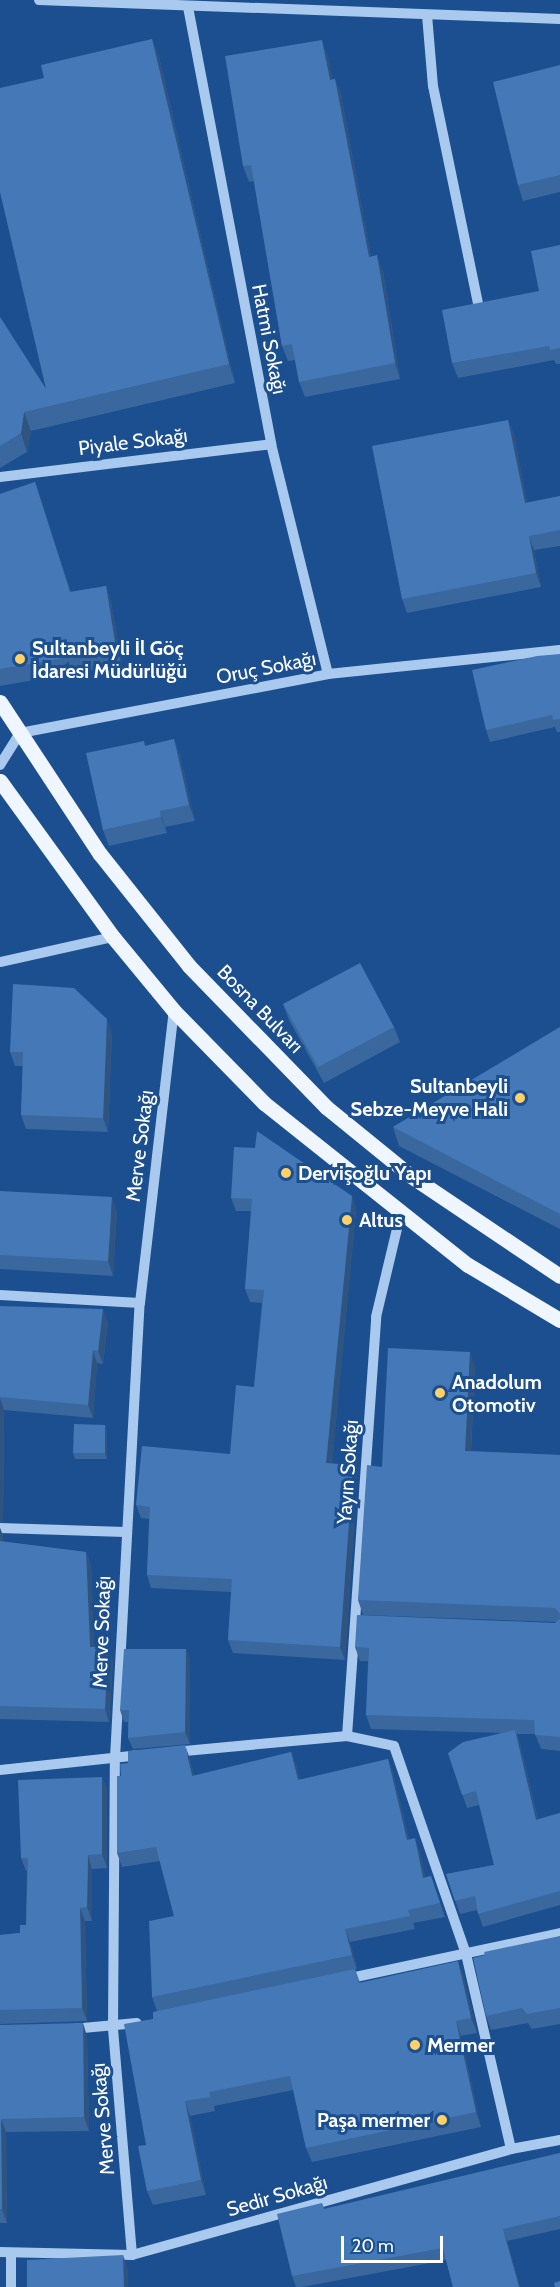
<!DOCTYPE html>
<html>
<head>
<meta charset="utf-8">
<style>
	body { margin:0 }
	#map { position:relative; width:560px; height:2287px; overflow:hidden; background:#1b4f8f; font-family:Cabin,sans-serif }
	div>[style] { position:absolute }
	[style*='--x'] { left:calc(var(--x)*1px); top:calc(var(--y)*1px); width:calc(var(--w)*1px); rotate:calc(var(--a)*1deg) }
	.minor>* { height:10px; margin:-5px; padding:0 5px; transform-origin:5px; border-radius:5px; background:#a9c9ee }
	.major>* { height:15px; margin:-7.5px; padding:0 7.5px; transform-origin:7.5px; border-radius:7.5px; background:#f0f6ff }
	.wall>* { inset:0; background:#3a679d }
	.shaded-wall>* { inset:0; background:#305480 }
	.building>* { inset:0; background:#4478b7 }
	.dots>* { width:16px; height:16px; translate:-50% -50%; box-sizing:border-box; border:3px solid #1b4f8f; border-radius:50% }
	span { translate:-50% -50%; white-space:nowrap; text-align:center; line-height:1.15; -webkit-text-stroke:6px #1b4f8f; paint-order:stroke }
	.street-label { font-size:20px; color:#fff }
	.poi-label { font-size:20px; color:#fff; font-weight:700 }
	.left { translate:0 -50%; text-align:left }
	.right { translate:-100% -50%; text-align:right }
	.scale { position:absolute; left:341px; top:2236px; width:102px; height:27px; box-sizing:border-box; border:3px solid #fff; border-top:0; padding-left:8px; font-size:18px; line-height:21px; white-space:nowrap; color:#fff; -webkit-text-stroke:4px #1b4f8f; paint-order:stroke }
</style>
</head>
<body>
<div id="map">
	<div class="minor">
		<i style="--x:39;--y:0;--w:521;--a:2.09"></i>
		<i style="--x:188;--y:7;--w:445;--a:79.2"></i>
		<i style="--x:271;--y:444;--w:237;--a:76.1"></i>
		<i style="--x:427;--y:15;--w:71;--a:85.2"></i>
		<i style="--x:433;--y:86;--w:231;--a:78.3"></i>
		<i style="--x:0;--y:477;--w:273;--a:-6.9"></i>
		<i style="--x:0;--y:765;--w:38;--a:-58"></i>
		<i style="--x:20;--y:733;--w:314;--a:-10.8"></i>
		<i style="--x:328;--y:674;--w:233;--a:-5.9"></i>
		<i style="--x:0;--y:962;--w:116;--a:-12.5"></i>
		<i style="--x:0;--y:1295;--w:140;--a:3.3"></i>
		<i style="--x:0;--y:1528;--w:125;--a:1.8"></i>
		<i style="--x:347;--y:1736;--w:420;--a:-86"></i>
		<i style="--x:376;--y:1317;--w:108;--a:-76.6"></i>
		<i style="--x:174;--y:1752;--w:174;--a:-5.3"></i>
		<i style="--x:347;--y:1736;--w:48;--a:12"></i>
		<i style="--x:394;--y:1746;--w:220;--a:70.9"></i>
		<i style="--x:466;--y:1954;--w:200;--a:77"></i>
		<i style="--x:0;--y:1770;--w:141;--a:-6.1"></i>
		<i style="--x:346;--y:1979;--w:219;--a:-12.1"></i>
		<i style="--x:72;--y:2029;--w:65;--a:-5.3"></i>
		<i style="--x:0;--y:2252;--w:132;--a:1.3"></i>
		<i style="--x:132;--y:2255;--w:394;--a:-15.6"></i>
		<i style="--x:511;--y:2149;--w:50;--a:-10.4"></i>
		<i style="--x:11;--y:2253;--w:34;--a:90"></i>
		<i style="--x:132;--y:2255;--w:228;--a:-94.8"></i>
		<i style="--x:113;--y:2028;--w:270;--a:-89.6"></i>
		<i style="--x:115;--y:1758;--w:456;--a:-86.9"></i>
		<i style="--x:140;--y:1303;--w:294;--a:-83.4"></i>
	</div>
	<div class="major">
		<i style="--x:0;--y:702;--w:182;--a:56.7"></i>
		<i style="--x:100;--y:854;--w:143;--a:51.5"></i>
		<i style="--x:189;--y:966;--w:197;--a:45.8"></i>
		<i style="--x:326;--y:1107;--w:109;--a:39.1"></i>
		<i style="--x:411;--y:1176;--w:179;--a:33.9"></i>
		<i style="--x:0;--y:781;--w:193;--a:54.1"></i>
		<i style="--x:113;--y:937;--w:96;--a:50.5"></i>
		<i style="--x:174;--y:1011;--w:129;--a:45.6"></i>
		<i style="--x:264;--y:1103;--w:260;--a:38.5"></i>
		<i style="--x:468;--y:1265;--w:107;--a:30.9"></i>
	</div>
	<div class="wall">
		<i style="clip-path:polygon(152px 39px,159px 57px,235px 383px,31px 431px,27px 452px,0 468px,0 317px,46px 389px,44px 78px)"></i>
		<i style="clip-path:polygon(328px 56px,332px 79px,335px 79px,341px 94px,371px 257px,383px 271px,400px 379px,305px 397px,299px 382px,295px 360px,288px 361px,282px 346px,254px 181px,249px 182px,243px 166px)"></i>
		<i style="clip-path:polygon(560px 65px,560px 192px,523px 201px,518px 185px)"></i>
		<i style="clip-path:polygon(560px 245px,560px 364px,556px 364px,554px 360px,458px 378px,452px 363px,539px 291px)"></i>
		<i style="clip-path:polygon(508px 420px,514px 434px,527px 503px,560px 496px,560px 546px,534px 550px,541px 587px,407px 613px,402px 599px)"></i>
		<i style="clip-path:polygon(35px 482px,71px 592px,106px 586px,111px 602px,122px 665px,0 686px,0 494px)"></i>
		<i style="clip-path:polygon(560px 654px,560px 732px,557px 732px,555px 727px,490px 742px,486px 730px)"></i>
		<i style="clip-path:polygon(174px 739px,180px 755px,195px 821px,165px 827px,167px 833px,109px 846px,103px 830px,145px 746px)"></i>
		<i style="clip-path:polygon(283px 1004px,394px 1027px,400px 1042px,324px 1083px,289px 1020px)"></i>
		<i style="clip-path:polygon(560px 1027px,560px 1229px,399px 1146px,393px 1127px)"></i>
		<i style="clip-path:polygon(112px 1033px,108px 1132px,26px 1129px,21px 1115px,23px 1066px,15px 1066px,10px 1052px)"></i>
		<i style="clip-path:polygon(0 1191px,117px 1211px,113px 1276px,0 1269px)"></i>
		<i style="clip-path:polygon(352px 1196px,356px 1209px,332px 1463px,357px 1478px,345px 1660px,233px 1653px,228px 1640px,231px 1592px,151px 1588px,147px 1575px,149px 1519px,141px 1518px,136px 1505px,230px 1454px,254px 1387px,262px 1303px,250px 1302px,245px 1289px,251px 1211px,236px 1211px,231px 1198px)"></i>
		<i style="clip-path:polygon(0 1306px,108px 1322px,103px 1364px,97px 1363px,93px 1418px,4px 1410px,3px 1521px,0 1522px)"></i>
		<i style="clip-path:polygon(475px 1367px,471px 1451px,560px 1455px,560px 1751px,541px 1749px,535px 1734px,517px 1734px,520px 1743px,538px 1819px,560px 1813px,560px 1905px,483px 1927px,477px 1910px,460px 1914px,446px 1874px,494px 1865px,479px 1805px,467px 1808px,448px 1753px,501px 1733px,371px 1729px,366px 1715px,368px 1661px,360px 1661px,355px 1647px,555px 1623px,556px 1622px,363px 1615px,358px 1600px,382px 1467px)"></i>
		<i style="clip-path:polygon(105px 1425px,107px 1432px,107px 1459px,75px 1459px,73px 1453px)"></i>
		<i style="clip-path:polygon(0 1528px,3px 1536px,3px 1542px,86px 1552px,91px 1565px,94px 1647px,113px 1660px,109px 1722px,0 1719px)"></i>
		<i style="clip-path:polygon(186px 1649px,190px 1660px,190px 1744px,133px 1749px,128px 1738px,128px 1722px,124px 1722px,120px 1710px)"></i>
		<i style="clip-path:polygon(291px 1752px,296px 1765px,300px 1780px,388px 1759px,393px 1773px,409px 1840px,420px 1852px,425px 1877px,431px 1876px,445px 1917px,413px 1923px,415px 1929px,350px 1942px,357px 1969px,355px 1969px,360px 1983px,463px 1975px,477px 2033px,461px 2036px,481px 2127px,312px 2162px,306px 2148px,293px 2090px,214px 2106px,215px 2111px,190px 2116px,206px 2195px,153px 2205px,147px 2191px,146px 2145px,153px 2019px,157px 2011px,152px 1997px,174px 1916px,160px 1861px,122px 1867px,117px 1853px,121px 1776px,190px 1759px,194px 1776px)"></i>
		<i style="clip-path:polygon(102px 1777px,107px 1790px,107px 1868px,92px 1869px,92px 1921px,85px 1921px,87px 2021px,0 2024px,0 1935px,20px 1933px,26px 1925px,27px 1871px,26px 1871px,21px 1858px)"></i>
		<i style="clip-path:polygon(560px 1936px,560px 2024px,532px 2029px,528px 2023px,491px 2030px,486px 2016px)"></i>
		<i style="clip-path:polygon(0 2025px,87px 2036px,89px 2131px,6px 2132px,7px 2223px,0 2223px)"></i>
		<i style="clip-path:polygon(560px 2153px,560px 2229px,507px 2241px,520px 2287px,453px 2287px,446px 2260px,302px 2287px,296px 2287px,292px 2276px,322px 2203px,324px 2209px)"></i>
	</div>
	<div class="shaded-wall">
		<i style="clip-path:polygon(152px 39px,159px 57px,235px 383px,229px 364px)"></i>
		<i style="clip-path:polygon(322px 40px,328px 56px,336px 95px,330px 80px)"></i>
		<i style="clip-path:polygon(335px 79px,341px 94px,374px 273px,369px 257px)"></i>
		<i style="clip-path:polygon(377px 255px,383px 271px,400px 379px,395px 363px)"></i>
		<i style="clip-path:polygon(24px 412px,31px 431px,27px 452px,21px 433px)"></i>
		<i style="clip-path:polygon(508px 420px,514px 434px,530px 517px,525px 503px)"></i>
		<i style="clip-path:polygon(35px 482px,41px 498px,76px 608px,70px 592px)"></i>
		<i style="clip-path:polygon(529px 536px,534px 550px,541px 587px,536px 573px)"></i>
		<i style="clip-path:polygon(106px 586px,111px 602px,122px 665px,116px 649px)"></i>
		<i style="clip-path:polygon(174px 739px,180px 755px,195px 821px,189px 805px)"></i>
		<i style="clip-path:polygon(160px 811px,165px 827px,167px 833px,161px 817px)"></i>
		<i style="clip-path:polygon(107px 1019px,112px 1033px,108px 1132px,103px 1118px)"></i>
		<i style="clip-path:polygon(352px 1196px,356px 1209px,331px 1476px,326px 1463px)"></i>
		<i style="clip-path:polygon(112px 1197px,117px 1211px,113px 1276px,108px 1261px)"></i>
		<i style="clip-path:polygon(103px 1309px,108px 1322px,103px 1364px,98px 1351px)"></i>
		<i style="clip-path:polygon(93px 1350px,97px 1363px,93px 1418px,88px 1405px)"></i>
		<i style="clip-path:polygon(470px 1352px,475px 1367px,470px 1465px,465px 1451px)"></i>
		<i style="clip-path:polygon(0 1398px,4px 1410px,3px 1521px,0 1522px)"></i>
		<i style="clip-path:polygon(105px 1425px,107px 1432px,107px 1459px,105px 1453px)"></i>
		<i style="clip-path:polygon(353px 1465px,357px 1478px,345px 1660px,340px 1647px)"></i>
		<i style="clip-path:polygon(0 1528px,3px 1536px,4px 1554px,0 1542px)"></i>
		<i style="clip-path:polygon(86px 1552px,91px 1565px,95px 1660px,90px 1647px)"></i>
		<i style="clip-path:polygon(108px 1647px,113px 1660px,109px 1722px,105px 1709px)"></i>
		<i style="clip-path:polygon(186px 1649px,190px 1660px,190px 1744px,185px 1732px)"></i>
		<i style="clip-path:polygon(515px 1730px,520px 1743px,541px 1833px,536px 1820px)"></i>
		<i style="clip-path:polygon(185px 1745px,190px 1759px,197px 1790px,192px 1776px)"></i>
		<i style="clip-path:polygon(291px 1752px,296px 1765px,303px 1794px,298px 1780px)"></i>
		<i style="clip-path:polygon(388px 1759px,393px 1773px,412px 1854px,407px 1840px)"></i>
		<i style="clip-path:polygon(102px 1777px,107px 1790px,107px 1868px,102px 1854px)"></i>
		<i style="clip-path:polygon(415px 1838px,420px 1852px,428px 1891px,423px 1878px)"></i>
		<i style="clip-path:polygon(88px 1855px,92px 1869px,92px 1921px,87px 1907px)"></i>
		<i style="clip-path:polygon(80px 1908px,85px 1921px,87px 2021px,82px 2008px)"></i>
		<i style="clip-path:polygon(345px 1929px,350px 1942px,357px 1969px,352px 1955px)"></i>
		<i style="clip-path:polygon(458px 1961px,463px 1975px,477px 2033px,471px 2018px)"></i>
		<i style="clip-path:polygon(456px 2021px,461px 2036px,481px 2127px,476px 2112px)"></i>
		<i style="clip-path:polygon(83px 2023px,87px 2036px,89px 2131px,84px 2117px)"></i>
		<i style="clip-path:polygon(185px 2101px,190px 2116px,206px 2195px,201px 2180px)"></i>
		<i style="clip-path:polygon(1px 2119px,6px 2132px,7px 2223px,2px 2209px)"></i>
		<i style="clip-path:polygon(503px 2229px,507px 2241px,520px 2287px,519px 2287px)"></i>
		<i style="clip-path:polygon(123px 2255px,128px 2269px,128px 2287px,124px 2287px)"></i>
	</div>
	<div class="building">
		<i style="clip-path:polygon(152px 39px,229px 364px,24px 412px,21px 433px,0 446px,0 317px,46px 389px,0 192px,0 88px,44px 78px,41px 65px)"></i>
		<i style="clip-path:polygon(322px 40px,330px 80px,335px 79px,369px 257px,377px 255px,395px 363px,299px 382px,292px 344px,282px 346px,251px 165px,243px 166px,225px 56px)"></i>
		<i style="clip-path:polygon(560px 65px,560px 175px,518px 185px,493px 82px)"></i>
		<i style="clip-path:polygon(560px 245px,560px 348px,550px 350px,549px 346px,452px 363px,442px 310px,539px 291px,531px 251px)"></i>
		<i style="clip-path:polygon(508px 420px,525px 503px,560px 496px,560px 530px,529px 536px,536px 573px,402px 599px,372px 446px)"></i>
		<i style="clip-path:polygon(35px 482px,70px 592px,106px 586px,116px 649px,0 669px,0 494px)"></i>
		<i style="clip-path:polygon(560px 654px,560px 719px,553px 720px,552px 715px,486px 730px,472px 670px,537px 656px)"></i>
		<i style="clip-path:polygon(174px 739px,189px 805px,160px 811px,161px 817px,103px 830px,86px 753px,144px 741px,145px 746px)"></i>
		<i style="clip-path:polygon(360px 963px,394px 1027px,318px 1067px,283px 1004px)"></i>
		<i style="clip-path:polygon(13px 984px,74px 988px,107px 1019px,103px 1118px,21px 1115px,23px 1052px,10px 1052px)"></i>
		<i style="clip-path:polygon(560px 1027px,560px 1214px,393px 1127px)"></i>
		<i style="clip-path:polygon(257px 1131px,352px 1196px,326px 1463px,353px 1465px,340px 1647px,228px 1640px,232px 1579px,147px 1575px,150px 1507px,136px 1505px,142px 1446px,230px 1454px,236px 1385px,254px 1387px,264px 1290px,245px 1289px,252px 1199px,231px 1198px,234px 1147px,255px 1148px)"></i>
		<i style="clip-path:polygon(0 1191px,112px 1197px,108px 1261px,0 1255px)"></i>
		<i style="clip-path:polygon(0 1306px,103px 1309px,98px 1351px,93px 1350px,88px 1405px,0 1397px)"></i>
		<i style="clip-path:polygon(388px 1348px,470px 1352px,465px 1451px,560px 1455px,560px 1614px,555px 1608px,358px 1600px,367px 1465px,382px 1467px)"></i>
		<i style="clip-path:polygon(74px 1424px,105px 1425px,105px 1453px,73px 1453px)"></i>
		<i style="clip-path:polygon(0 1541px,86px 1552px,90px 1647px,108px 1647px,105px 1709px,0 1706px)"></i>
		<i style="clip-path:polygon(357px 1615px,555px 1623px,560px 1619px,560px 1737px,535px 1735px,534px 1720px,366px 1715px,369px 1648px,355px 1647px)"></i>
		<i style="clip-path:polygon(124px 1649px,186px 1649px,185px 1732px,128px 1738px,129px 1710px,120px 1710px)"></i>
		<i style="clip-path:polygon(515px 1730px,536px 1820px,560px 1813px,560px 1891px,478px 1914px,475px 1896px,455px 1901px,446px 1874px,494px 1865px,476px 1791px,462px 1795px,448px 1753px,463px 1742px)"></i>
		<i style="clip-path:polygon(185px 1745px,192px 1776px,291px 1752px,298px 1780px,388px 1759px,407px 1840px,415px 1838px,423px 1878px,431px 1876px,440px 1903px,408px 1910px,410px 1916px,345px 1929px,352px 1955px,152px 1997px,149px 1921px,174px 1916px,156px 1847px,117px 1853px,117px 1776px,121px 1776px,120px 1764px,128px 1763px,128px 1751px)"></i>
		<i style="clip-path:polygon(102px 1777px,102px 1854px,88px 1855px,87px 1907px,80px 1908px,82px 2008px,0 2010px,0 1935px,20px 1933px,20px 1925px,26px 1925px,28px 1858px,21px 1858px,18px 1780px)"></i>
		<i style="clip-path:polygon(560px 1936px,560px 2008px,527px 2014px,522px 2008px,486px 2016px,473px 1958px,485px 1955px,484px 1952px)"></i>
		<i style="clip-path:polygon(458px 1961px,471px 2018px,456px 2021px,476px 2112px,306px 2148px,290px 2076px,209px 2092px,210px 2097px,185px 2101px,201px 2180px,147px 2191px,138px 2146px,146px 2145px,124px 2024px,153px 2019px,153px 2012px,355px 1969px,359px 1983px)"></i>
		<i style="clip-path:polygon(83px 2023px,84px 2117px,1px 2119px,2px 2209px,0 2209px,0 2025px)"></i>
		<i style="clip-path:polygon(560px 2153px,560px 2216px,503px 2229px,519px 2287px,453px 2287px,443px 2248px,292px 2276px,277px 2214px,322px 2203px,324px 2209px)"></i>
		<i style="clip-path:polygon(123px 2255px,124px 2287px,27px 2287px,27px 2260px)"></i>
		<i style="clip-path:polygon(560px 2281px,560px 2287px,555px 2287px,554px 2283px)"></i>
	</div>
	<div class="dots">
		<i style="left:20px;top:659px;background:#ffd166"></i>
		<i style="left:520px;top:1098px;background:#ffd166"></i>
		<i style="left:286px;top:1173px;background:#ffd166"></i>
		<i style="left:347px;top:1220px;background:#ffd166"></i>
		<i style="left:440px;top:1393px;background:#ffd166"></i>
		<i style="left:415px;top:2045px;background:#ffd166"></i>
		<i style="left:442px;top:2120px;background:#ffd166"></i>
	</div>
	<div class="street-label">
		<span style="left:269px;top:339px;rotate:79deg">Hatmi Sokağı</span>
		<span style="left:133px;top:442px;rotate:-7deg">Piyale Sokağı</span>
		<span style="left:266px;top:668px;rotate:-11deg">Oruç Sokağı</span>
		<span style="left:260px;top:1009px;rotate:46deg">Bosna Bulvarı</span>
		<span style="left:140px;top:1146px;rotate:-83deg">Merve Sokağı</span>
		<span style="left:348px;top:1472px;rotate:-86deg">Yayın Sokağı</span>
		<span style="left:102px;top:1632px;rotate:-88deg">Merve Sokağı</span>
		<span style="left:103px;top:2119px;rotate:-95deg">Merve Sokağı</span>
		<span style="left:277px;top:2196px;rotate:-16deg">Sedir Sokağı</span>
	</div>
	<div class="poi-label">
		<span class="left" style="left:32px;top:660px">Sultanbeyli İl Göç<br>İdaresi Müdürlüğü</span>
		<span class="right" style="left:508px;top:1098px">Sultanbeyli<br>Sebze-Meyve Hali</span>
		<span class="left" style="left:298px;top:1173px">Dervişoğlu Yapı</span>
		<span class="left" style="left:359px;top:1220px">Altus</span>
		<span class="left" style="left:452px;top:1394px">Anadolum<br>Otomotiv</span>
		<span class="left" style="left:427px;top:2045px">Mermer</span>
		<span class="right" style="left:430px;top:2120px">Paşa mermer</span>
	</div>
	<div class="scale">20 m</div>
</div>
</body>
</html>
